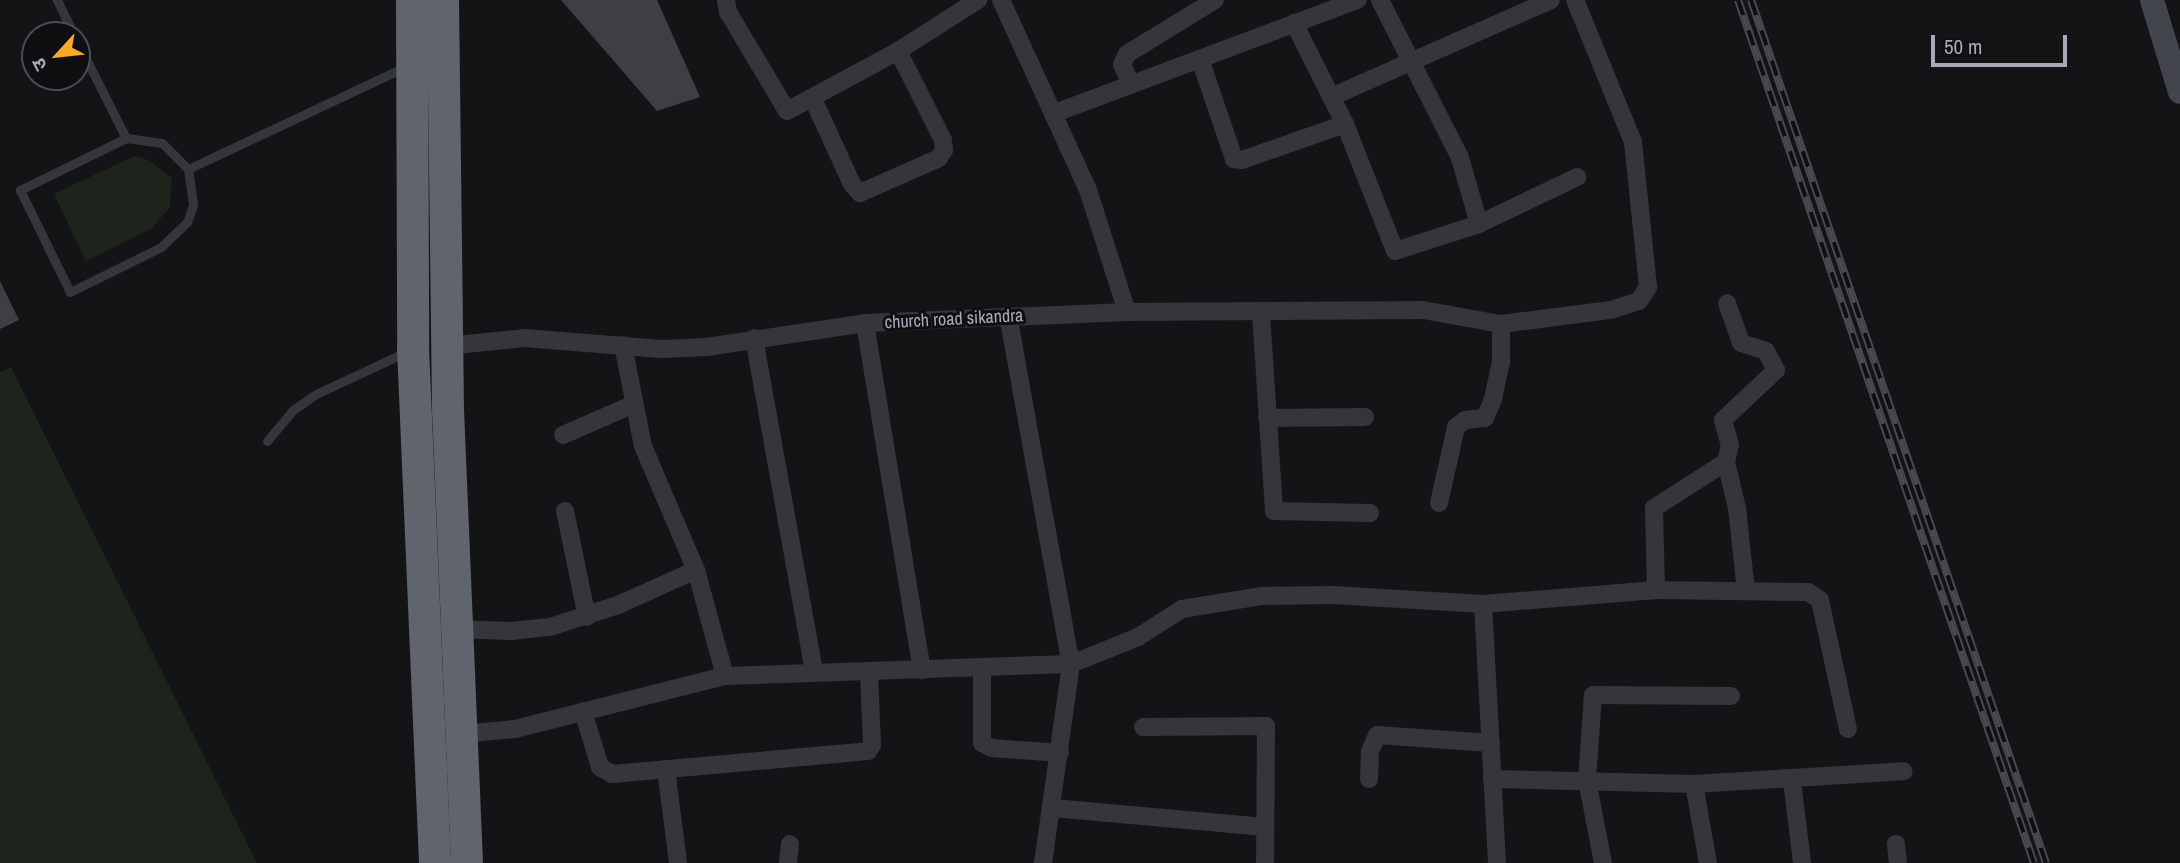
<!DOCTYPE html>
<html>
<head>
<meta charset="utf-8">
<style>
	body { margin:0 }
	#map { position:relative; width:2180px; height:863px; overflow:hidden; background:#141416; font-family:"Archivo Narrow","Noto Sans Devanagari",sans-serif }
	div>[style] { position:absolute }
	[style*='--x'] { left:calc(var(--x)*1px); top:calc(var(--y)*1px); width:calc(var(--w)*1px); rotate:calc(var(--a)*1deg) }
	.green>* { inset:0; background:#1c241c }
	.building>* { inset:0; background:#3e3f43 }
	.lane>* { height:9px; margin:-4.5px; padding:0 4.5px; transform-origin:4.5px; border-radius:4.5px; background:#34363b }
	.street>* { height:18px; margin:-9px; padding:0 9px; transform-origin:9px; border-radius:9px; background:#34363b }
	.secondary>* { height:24px; margin:-12px; padding:0 12px; transform-origin:12px; border-radius:12px; background:#42454b }
	.highway>* { height:32px; margin:-16px; padding:0 16px; transform-origin:16px; border-radius:16px; background:#60646c }
	.rail>* { height:8px; margin-top:-4px; transform-origin:0; background:repeating-linear-gradient(90deg,#0f0f11 0 16px,#474a50 0 32px); box-sizing:border-box; border-block:2px solid #474a50 }
	span { translate:-50% -50%; white-space:nowrap; text-align:center; line-height:1.15; -webkit-text-stroke:6px #0f0f11; paint-order:stroke }
	.street-label { font-size:18px; color:#a5abb7 }
	.north { position:absolute; left:21px; top:21px; width:70px; height:70px; box-sizing:border-box; background:#0f0f11; border:2px solid #4b4d53; border-radius:50%; rotate:243deg; font-size:19px; font-weight:700; line-height:28px; text-align:center; color:#a5abb7 }
	.north::after { content:''; display:block; margin:auto; width:24px; height:32px; background:#fbaa26; clip-path:polygon(50% 0,100% 100%,50% 72%,0 100%) }
	.scale { position:absolute; left:1931px; top:35px; width:136px; height:32px; box-sizing:border-box; border:4px solid #a5abb7; border-top:0; padding-left:9px; font-size:21px; line-height:24px; white-space:nowrap; color:#a5abb7; -webkit-text-stroke:5px #0f0f11; paint-order:stroke }
</style>
</head>
<body>
<div id="map">
	<div class="green">
		<i style="clip-path:polygon(134px 156px,149px 160px,172px 178px,170px 207px,152px 228px,86px 261px,54px 194px)"></i>
		<i style="clip-path:polygon(11px 367px,257px 863px,0 863px,0 372px)"></i>
	</div>
	<div class="building">
		<i style="clip-path:polygon(561px 0,657px 0,700px 97px,657px 111px)"></i>
		<i style="clip-path:polygon(0 281px,19px 320px,0 329px)"></i>
	</div>
	<div class="lane">
		<i style="--x:57;--y:0;--w:39;--a:64"></i>
		<i style="--x:77;--y:41;--w:109;--a:63.2"></i>
		<i style="--x:126;--y:138;--w:36;--a:8"></i>
		<i style="--x:162;--y:143;--w:37;--a:45"></i>
		<i style="--x:188;--y:169;--w:36;--a:82"></i>
		<i style="--x:193;--y:205;--w:18;--a:109"></i>
		<i style="--x:187;--y:222;--w:36;--a:136"></i>
		<i style="--x:161;--y:247;--w:102;--a:153.7"></i>
		<i style="--x:70;--y:292;--w:114;--a:-116.1"></i>
		<i style="--x:20;--y:190;--w:118;--a:-26.1"></i>
		<i style="--x:188;--y:169;--w:240;--a:-25.2"></i>
		<i style="--x:267;--y:441;--w:40;--a:-50"></i>
		<i style="--x:293;--y:410;--w:28;--a:-35"></i>
		<i style="--x:316;--y:394;--w:99;--a:-25"></i>
	</div>
	<div class="street">
		<i style="--x:726;--y:0;--w:12;--a:81"></i>
		<i style="--x:728;--y:12;--w:115;--a:59.2"></i>
		<i style="--x:787;--y:111;--w:126;--a:-28.4"></i>
		<i style="--x:898;--y:51;--w:95;--a:-32.5"></i>
		<i style="--x:1380;--y:0;--w:177;--a:63.1"></i>
		<i style="--x:1460;--y:158;--w:69;--a:73.9"></i>
		<i style="--x:1479;--y:224;--w:109;--a:-25.6"></i>
		<i style="--x:1294;--y:23;--w:113;--a:63.2"></i>
		<i style="--x:1345;--y:124;--w:136;--a:68.5"></i>
		<i style="--x:1395;--y:251;--w:88;--a:-17.8"></i>
		<i style="--x:1200;--y:59;--w:106;--a:71.2"></i>
		<i style="--x:1234;--y:159;--w:8;--a:7"></i>
		<i style="--x:1242;--y:160;--w:109;--a:-19.3"></i>
		<i style="--x:1131;--y:84;--w:21;--a:-115"></i>
		<i style="--x:1122;--y:65;--w:12;--a:-66"></i>
		<i style="--x:1127;--y:54;--w:103;--a:-31.5"></i>
		<i style="--x:1331;--y:97;--w:240;--a:-23.8"></i>
		<i style="--x:813;--y:99;--w:94;--a:65.4"></i>
		<i style="--x:852;--y:184;--w:12;--a:48"></i>
		<i style="--x:860;--y:193;--w:86;--a:-23.9"></i>
		<i style="--x:939;--y:158;--w:9;--a:-58"></i>
		<i style="--x:944;--y:150;--w:10;--a:-96"></i>
		<i style="--x:943;--y:140;--w:100;--a:-116.8"></i>
		<i style="--x:1055;--y:113;--w:323;--a:-20.5"></i>
		<i style="--x:1127;--y:312;--w:296;--a:-0.4"></i>
		<i style="--x:1423;--y:310;--w:79;--a:10.2"></i>
		<i style="--x:1501;--y:324;--w:111;--a:-7.3"></i>
		<i style="--x:1611;--y:310;--w:29;--a:-18"></i>
		<i style="--x:1639;--y:301;--w:17;--a:-57"></i>
		<i style="--x:1648;--y:287;--w:146;--a:-95.9"></i>
		<i style="--x:1633;--y:142;--w:153;--a:-112.2"></i>
		<i style="--x:1261;--y:314;--w:197;--a:86.2"></i>
		<i style="--x:1274;--y:511;--w:96;--a:1.2"></i>
		<i style="--x:1008;--y:315;--w:355;--a:79.8"></i>
		<i style="--x:1071;--y:664;--w:72;--a:-21.9"></i>
		<i style="--x:1138;--y:637;--w:52;--a:-32.5"></i>
		<i style="--x:1182;--y:609;--w:80;--a:-9.3"></i>
		<i style="--x:1261;--y:596;--w:72;--a:-0.8"></i>
		<i style="--x:1333;--y:595;--w:150;--a:3.4"></i>
		<i style="--x:1483;--y:604;--w:174;--a:-4.6"></i>
		<i style="--x:1656;--y:590;--w:152;--a:0.8"></i>
		<i style="--x:1808;--y:592;--w:14;--a:34"></i>
		<i style="--x:1820;--y:600;--w:132;--a:77.8"></i>
		<i style="--x:865;--y:323;--w:352;--a:80.7"></i>
		<i style="--x:754;--y:338;--w:340;--a:79.8"></i>
		<i style="--x:623;--y:345;--w:103;--a:78.8"></i>
		<i style="--x:643;--y:446;--w:135;--a:66.9"></i>
		<i style="--x:696;--y:570;--w:110;--a:74.7"></i>
		<i style="--x:447;--y:346;--w:77;--a:-5.9"></i>
		<i style="--x:524;--y:338;--w:138;--a:4.6"></i>
		<i style="--x:662;--y:349;--w:45;--a:-2.5"></i>
		<i style="--x:707;--y:347;--w:160;--a:-8.6"></i>
		<i style="--x:865;--y:323;--w:262;--a:-2.4"></i>
		<i style="--x:1127;--y:312;--w:128;--a:-107.7"></i>
		<i style="--x:1088;--y:190;--w:209;--a:-114.6"></i>
		<i style="--x:1267;--y:418;--w:98;--a:-0.6"></i>
		<i style="--x:563;--y:435;--w:75;--a:-23.5"></i>
		<i style="--x:1726;--y:462;--w:47;--a:76.6"></i>
		<i style="--x:1737;--y:508;--w:83;--a:83.8"></i>
		<i style="--x:1439;--y:503;--w:78;--a:-77.4"></i>
		<i style="--x:1456;--y:427;--w:11;--a:-38"></i>
		<i style="--x:1465;--y:420;--w:20;--a:-6"></i>
		<i style="--x:1485;--y:418;--w:21;--a:-67"></i>
		<i style="--x:1493;--y:399;--w:38;--a:-78"></i>
		<i style="--x:1501;--y:362;--w:38;--a:-90"></i>
		<i style="--x:565;--y:511;--w:108;--a:78.3"></i>
		<i style="--x:1656;--y:590;--w:82;--a:-91.4"></i>
		<i style="--x:1654;--y:508;--w:85;--a:-32.6"></i>
		<i style="--x:1726;--y:462;--w:17;--a:-77"></i>
		<i style="--x:1730;--y:445;--w:26;--a:-106"></i>
		<i style="--x:1723;--y:420;--w:73;--a:-43.3"></i>
		<i style="--x:1776;--y:370;--w:21;--a:-118"></i>
		<i style="--x:1766;--y:351;--w:26;--a:-162"></i>
		<i style="--x:1741;--y:343;--w:42;--a:-109.3"></i>
		<i style="--x:1483;--y:604;--w:259;--a:86.9"></i>
		<i style="--x:456;--y:629;--w:55;--a:2.1"></i>
		<i style="--x:511;--y:631;--w:39;--a:-6"></i>
		<i style="--x:550;--y:627;--w:71;--a:-17.9"></i>
		<i style="--x:618;--y:605;--w:85;--a:-24.2"></i>
		<i style="--x:982;--y:670;--w:73;--a:90"></i>
		<i style="--x:982;--y:743;--w:11;--a:27"></i>
		<i style="--x:992;--y:748;--w:68;--a:4.2"></i>
		<i style="--x:583;--y:711;--w:59;--a:73.1"></i>
		<i style="--x:600;--y:767;--w:14;--a:30"></i>
		<i style="--x:612;--y:774;--w:257;--a:-5.1"></i>
		<i style="--x:868;--y:751;--w:7;--a:-56"></i>
		<i style="--x:872;--y:745;--w:71;--a:-92.4"></i>
		<i style="--x:1143;--y:727;--w:123;--a:-0.5"></i>
		<i style="--x:1266;--y:726;--w:137;--a:90.4"></i>
		<i style="--x:460;--y:734;--w:55;--a:-5.2"></i>
		<i style="--x:515;--y:729;--w:217;--a:-14.2"></i>
		<i style="--x:725;--y:676;--w:346;--a:-2"></i>
		<i style="--x:1071;--y:664;--w:201;--a:98"></i>
		<i style="--x:666;--y:769;--w:95;--a:82.7"></i>
		<i style="--x:1369;--y:779;--w:28;--a:-88"></i>
		<i style="--x:1370;--y:751;--w:17;--a:-66"></i>
		<i style="--x:1377;--y:735;--w:114;--a:4"></i>
		<i style="--x:1492;--y:779;--w:202;--a:1.4"></i>
		<i style="--x:1694;--y:784;--w:210;--a:-3.5"></i>
		<i style="--x:1792;--y:781;--w:83;--a:83"></i>
		<i style="--x:1694;--y:784;--w:80;--a:80"></i>
		<i style="--x:1053;--y:808;--w:213;--a:5.1"></i>
		<i style="--x:1896;--y:844;--w:19;--a:84"></i>
		<i style="--x:788;--y:863;--w:19;--a:-84"></i>
		<i style="--x:1603;--y:863;--w:85;--a:-100.9"></i>
		<i style="--x:1587;--y:780;--w:85;--a:-86"></i>
		<i style="--x:1593;--y:695;--w:138;--a:0.4"></i>
	</div>
	<div class="secondary">
		<i style="--x:2152;--y:0;--w:96;--a:73.1"></i>
	</div>
	<div class="highway">
		<i style="--x:412;--y:0;--w:348;--a:89.8"></i>
		<i style="--x:413;--y:348;--w:515;--a:87.55"></i>
		<i style="--x:443;--y:0;--w:410;--a:89.3"></i>
		<i style="--x:448;--y:410;--w:453;--a:87.6"></i>
	</div>
	<div class="rail">
		<i style="--x:1738;--y:0;--w:912;--a:71.07"></i>
		<i style="--x:1751;--y:0;--w:912;--a:71.13"></i>
	</div>
	<div class="street-label">
		<span style="left:954px;top:319px;rotate:-3deg">church road sikandra</span>
	</div>
	<div class="north">उ</div>
	<div class="scale">50 m</div>
</div>
</body>
</html>
